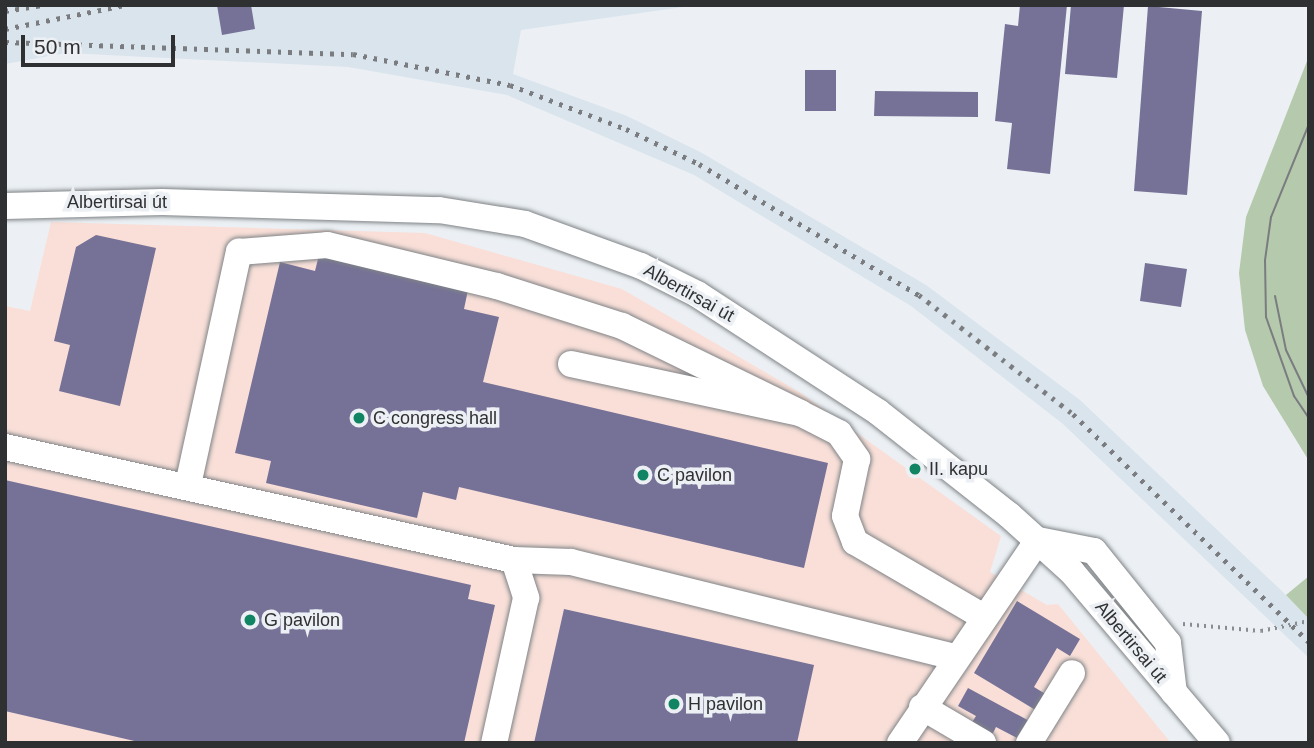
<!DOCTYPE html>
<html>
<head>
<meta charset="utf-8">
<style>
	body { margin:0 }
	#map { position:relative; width:1314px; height:748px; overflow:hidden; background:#ecf0f4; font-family:Helvetica,sans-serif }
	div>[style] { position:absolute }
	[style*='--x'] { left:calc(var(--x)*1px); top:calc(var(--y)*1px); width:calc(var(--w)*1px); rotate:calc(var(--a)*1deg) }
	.commercial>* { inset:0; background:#f9dfd8 }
	.built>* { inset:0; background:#dae4ed }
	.green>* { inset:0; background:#b5c9ac }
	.building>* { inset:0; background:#767297 }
	.path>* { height:3.5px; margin-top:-1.75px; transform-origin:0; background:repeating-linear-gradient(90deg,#8a8d90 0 2px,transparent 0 7px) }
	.roads { filter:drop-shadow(0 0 2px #7f8386) drop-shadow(0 0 2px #7f8386) }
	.minor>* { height:26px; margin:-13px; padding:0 13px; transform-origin:13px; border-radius:13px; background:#fff }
	.tram>* { height:2px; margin:-1px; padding:0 1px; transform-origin:1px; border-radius:1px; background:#7a7c7f }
	.rail>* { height:5px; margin-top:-2.5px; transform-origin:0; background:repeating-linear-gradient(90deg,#7a7c7f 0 3.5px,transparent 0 10.5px) }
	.dots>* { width:19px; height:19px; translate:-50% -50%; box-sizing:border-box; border:4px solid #ecf0f4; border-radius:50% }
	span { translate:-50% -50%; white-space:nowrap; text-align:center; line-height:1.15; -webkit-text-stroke:7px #ecf0f4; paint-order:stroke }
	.street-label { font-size:18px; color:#2f3032 }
	.poi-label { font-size:18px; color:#2f3032 }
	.left { translate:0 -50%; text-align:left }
	.frame { position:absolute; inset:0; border:7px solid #2f3032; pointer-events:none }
	.scale { position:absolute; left:21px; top:35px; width:154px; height:32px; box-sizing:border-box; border:4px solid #2f3032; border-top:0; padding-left:9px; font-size:21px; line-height:24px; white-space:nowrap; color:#2f3032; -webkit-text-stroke:5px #ecf0f4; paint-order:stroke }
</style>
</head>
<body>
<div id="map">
	<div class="commercial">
		<i style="clip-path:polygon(51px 222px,425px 233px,622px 289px,801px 393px,1001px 536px,990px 572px,1047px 605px,1058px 604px,1171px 743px,5px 743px,5px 306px,30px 311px)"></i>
	</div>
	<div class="built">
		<i style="clip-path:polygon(5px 5px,697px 5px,521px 30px,513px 74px,627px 116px,702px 153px,926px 285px,1080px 400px,1286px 595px,1309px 619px,1309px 658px,1063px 424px,911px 306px,694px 175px,507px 95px,348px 67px,66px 53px,5px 64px)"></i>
	</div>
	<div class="green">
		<i style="clip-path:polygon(1309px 56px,1309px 461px,1263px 386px,1245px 330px,1239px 273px,1246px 217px)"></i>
		<i style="clip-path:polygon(1309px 576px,1309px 619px,1286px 595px)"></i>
	</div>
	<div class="building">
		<i style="clip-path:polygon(217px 5px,251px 5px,255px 29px,222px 35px)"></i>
		<i style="clip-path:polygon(1020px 5px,1067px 5px,1050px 174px,1007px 169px,1012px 123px,995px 121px,1005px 24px,1018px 26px)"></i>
		<i style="clip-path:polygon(1071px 5px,1124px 5px,1117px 78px,1065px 74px)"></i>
		<i style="clip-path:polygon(1148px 6px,1202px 11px,1187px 195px,1134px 191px)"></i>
		<i style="clip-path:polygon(805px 70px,836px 70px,836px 111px,805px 111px)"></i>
		<i style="clip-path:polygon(875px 91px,978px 92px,978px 117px,874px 116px)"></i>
		<i style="clip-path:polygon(96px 235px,156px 248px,120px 406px,59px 391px,70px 345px,54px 341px,76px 247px)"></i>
		<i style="clip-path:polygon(319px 255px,468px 290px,464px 309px,499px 317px,483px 382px,828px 463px,804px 568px,459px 487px,456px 500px,423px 492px,417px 518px,266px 483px,271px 461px,235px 453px,280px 262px,315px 271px)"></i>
		<i style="clip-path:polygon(1145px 263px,1187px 269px,1181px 307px,1140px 301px)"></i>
		<i style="clip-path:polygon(5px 480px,471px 585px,468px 599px,495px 605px,464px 743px,143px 743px,5px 711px)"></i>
		<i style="clip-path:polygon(1017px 601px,1080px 639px,1070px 656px,1057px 648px,1034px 687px,1047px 695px,1037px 711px,974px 673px)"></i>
		<i style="clip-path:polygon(564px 609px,814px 665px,797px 743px,534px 743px)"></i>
		<i style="clip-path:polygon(968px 688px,1033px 723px,1023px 741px,996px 727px,990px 739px,969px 727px,976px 716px,958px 706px)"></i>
	</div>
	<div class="path">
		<i style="--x:1183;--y:624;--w:78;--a:5.1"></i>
		<i style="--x:1261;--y:631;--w:49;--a:-11.8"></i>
	</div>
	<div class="roads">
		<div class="minor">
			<i style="--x:5;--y:206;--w:157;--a:-1.5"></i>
			<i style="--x:162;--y:202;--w:277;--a:1.7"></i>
			<i style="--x:439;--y:210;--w:87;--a:9.2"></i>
			<i style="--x:525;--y:224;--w:123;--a:19.9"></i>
			<i style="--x:641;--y:266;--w:63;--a:26.6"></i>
			<i style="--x:697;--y:294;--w:216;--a:33.1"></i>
			<i style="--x:878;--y:412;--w:167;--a:38.2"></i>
			<i style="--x:1009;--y:515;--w:85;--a:42.1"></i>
			<i style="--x:1072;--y:572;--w:224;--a:49.7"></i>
			<i style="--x:571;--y:364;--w:234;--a:12.1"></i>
			<i style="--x:800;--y:413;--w:44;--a:27.1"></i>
			<i style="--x:839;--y:433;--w:32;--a:55"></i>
			<i style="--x:857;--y:459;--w:58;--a:101.9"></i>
			<i style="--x:845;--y:516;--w:28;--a:69"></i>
			<i style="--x:855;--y:542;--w:147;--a:30.2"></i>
			<i style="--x:5;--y:447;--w:521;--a:12.52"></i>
			<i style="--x:514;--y:560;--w:40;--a:72"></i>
			<i style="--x:526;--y:598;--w:148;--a:102.4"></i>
			<i style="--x:188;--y:485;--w:239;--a:-77.7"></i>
			<i style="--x:239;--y:252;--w:88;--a:-4.5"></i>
			<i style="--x:327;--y:245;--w:175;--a:13.6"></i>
			<i style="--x:497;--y:286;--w:131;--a:17.7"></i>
			<i style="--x:622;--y:326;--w:198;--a:26"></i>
			<i style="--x:514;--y:560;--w:57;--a:2"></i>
			<i style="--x:571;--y:562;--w:395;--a:13.9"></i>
			<i style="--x:922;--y:707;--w:71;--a:30.5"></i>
			<i style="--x:900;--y:743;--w:245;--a:-55.8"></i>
			<i style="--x:1038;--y:540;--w:57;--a:11.1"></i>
			<i style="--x:1094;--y:551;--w:118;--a:51.2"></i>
			<i style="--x:1168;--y:643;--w:50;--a:83.2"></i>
			<i style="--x:1029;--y:743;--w:82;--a:-58.4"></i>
		</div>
	</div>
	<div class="tram">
		<i style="--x:1309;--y:124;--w:100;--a:112.2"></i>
		<i style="--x:1271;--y:217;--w:43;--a:97.9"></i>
		<i style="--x:1265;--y:260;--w:57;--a:89"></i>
		<i style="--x:1266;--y:317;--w:84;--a:70.5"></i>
		<i style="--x:1294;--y:396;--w:27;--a:56"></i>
		<i style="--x:1275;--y:296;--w:55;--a:78.5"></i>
		<i style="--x:1286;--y:350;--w:53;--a:64.4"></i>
	</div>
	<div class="rail">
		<i style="--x:5;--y:11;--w:36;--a:-9"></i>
		<i style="--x:5;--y:29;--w:122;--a:-11.3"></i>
		<i style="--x:5;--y:42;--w:348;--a:2"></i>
		<i style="--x:353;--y:54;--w:160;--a:11.2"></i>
		<i style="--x:510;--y:85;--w:124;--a:20.8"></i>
		<i style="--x:626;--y:129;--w:81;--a:25.6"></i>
		<i style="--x:699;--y:164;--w:256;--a:30.8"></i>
		<i style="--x:919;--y:295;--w:195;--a:37.7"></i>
		<i style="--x:1073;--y:414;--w:328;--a:44"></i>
	</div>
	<div class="dots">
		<i style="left:359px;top:418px;background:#108463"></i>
		<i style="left:915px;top:469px;background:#108463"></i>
		<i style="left:643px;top:475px;background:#108463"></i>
		<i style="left:250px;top:620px;background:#108463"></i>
		<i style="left:674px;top:704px;background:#108463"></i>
	</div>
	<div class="street-label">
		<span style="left:117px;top:202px">Albertirsai út</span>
		<span style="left:689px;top:293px;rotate:29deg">Albertirsai út</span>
		<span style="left:1131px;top:642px;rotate:50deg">Albertirsai út</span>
	</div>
	<div class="poi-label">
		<span class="left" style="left:373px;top:418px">C congress hall</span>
		<span class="left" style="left:929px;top:469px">II. kapu</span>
		<span class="left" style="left:657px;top:475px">C pavilon</span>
		<span class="left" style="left:264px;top:620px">G pavilon</span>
		<span class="left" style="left:688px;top:704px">H pavilon</span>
	</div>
	<div class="frame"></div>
	<div class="scale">50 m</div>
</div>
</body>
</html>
